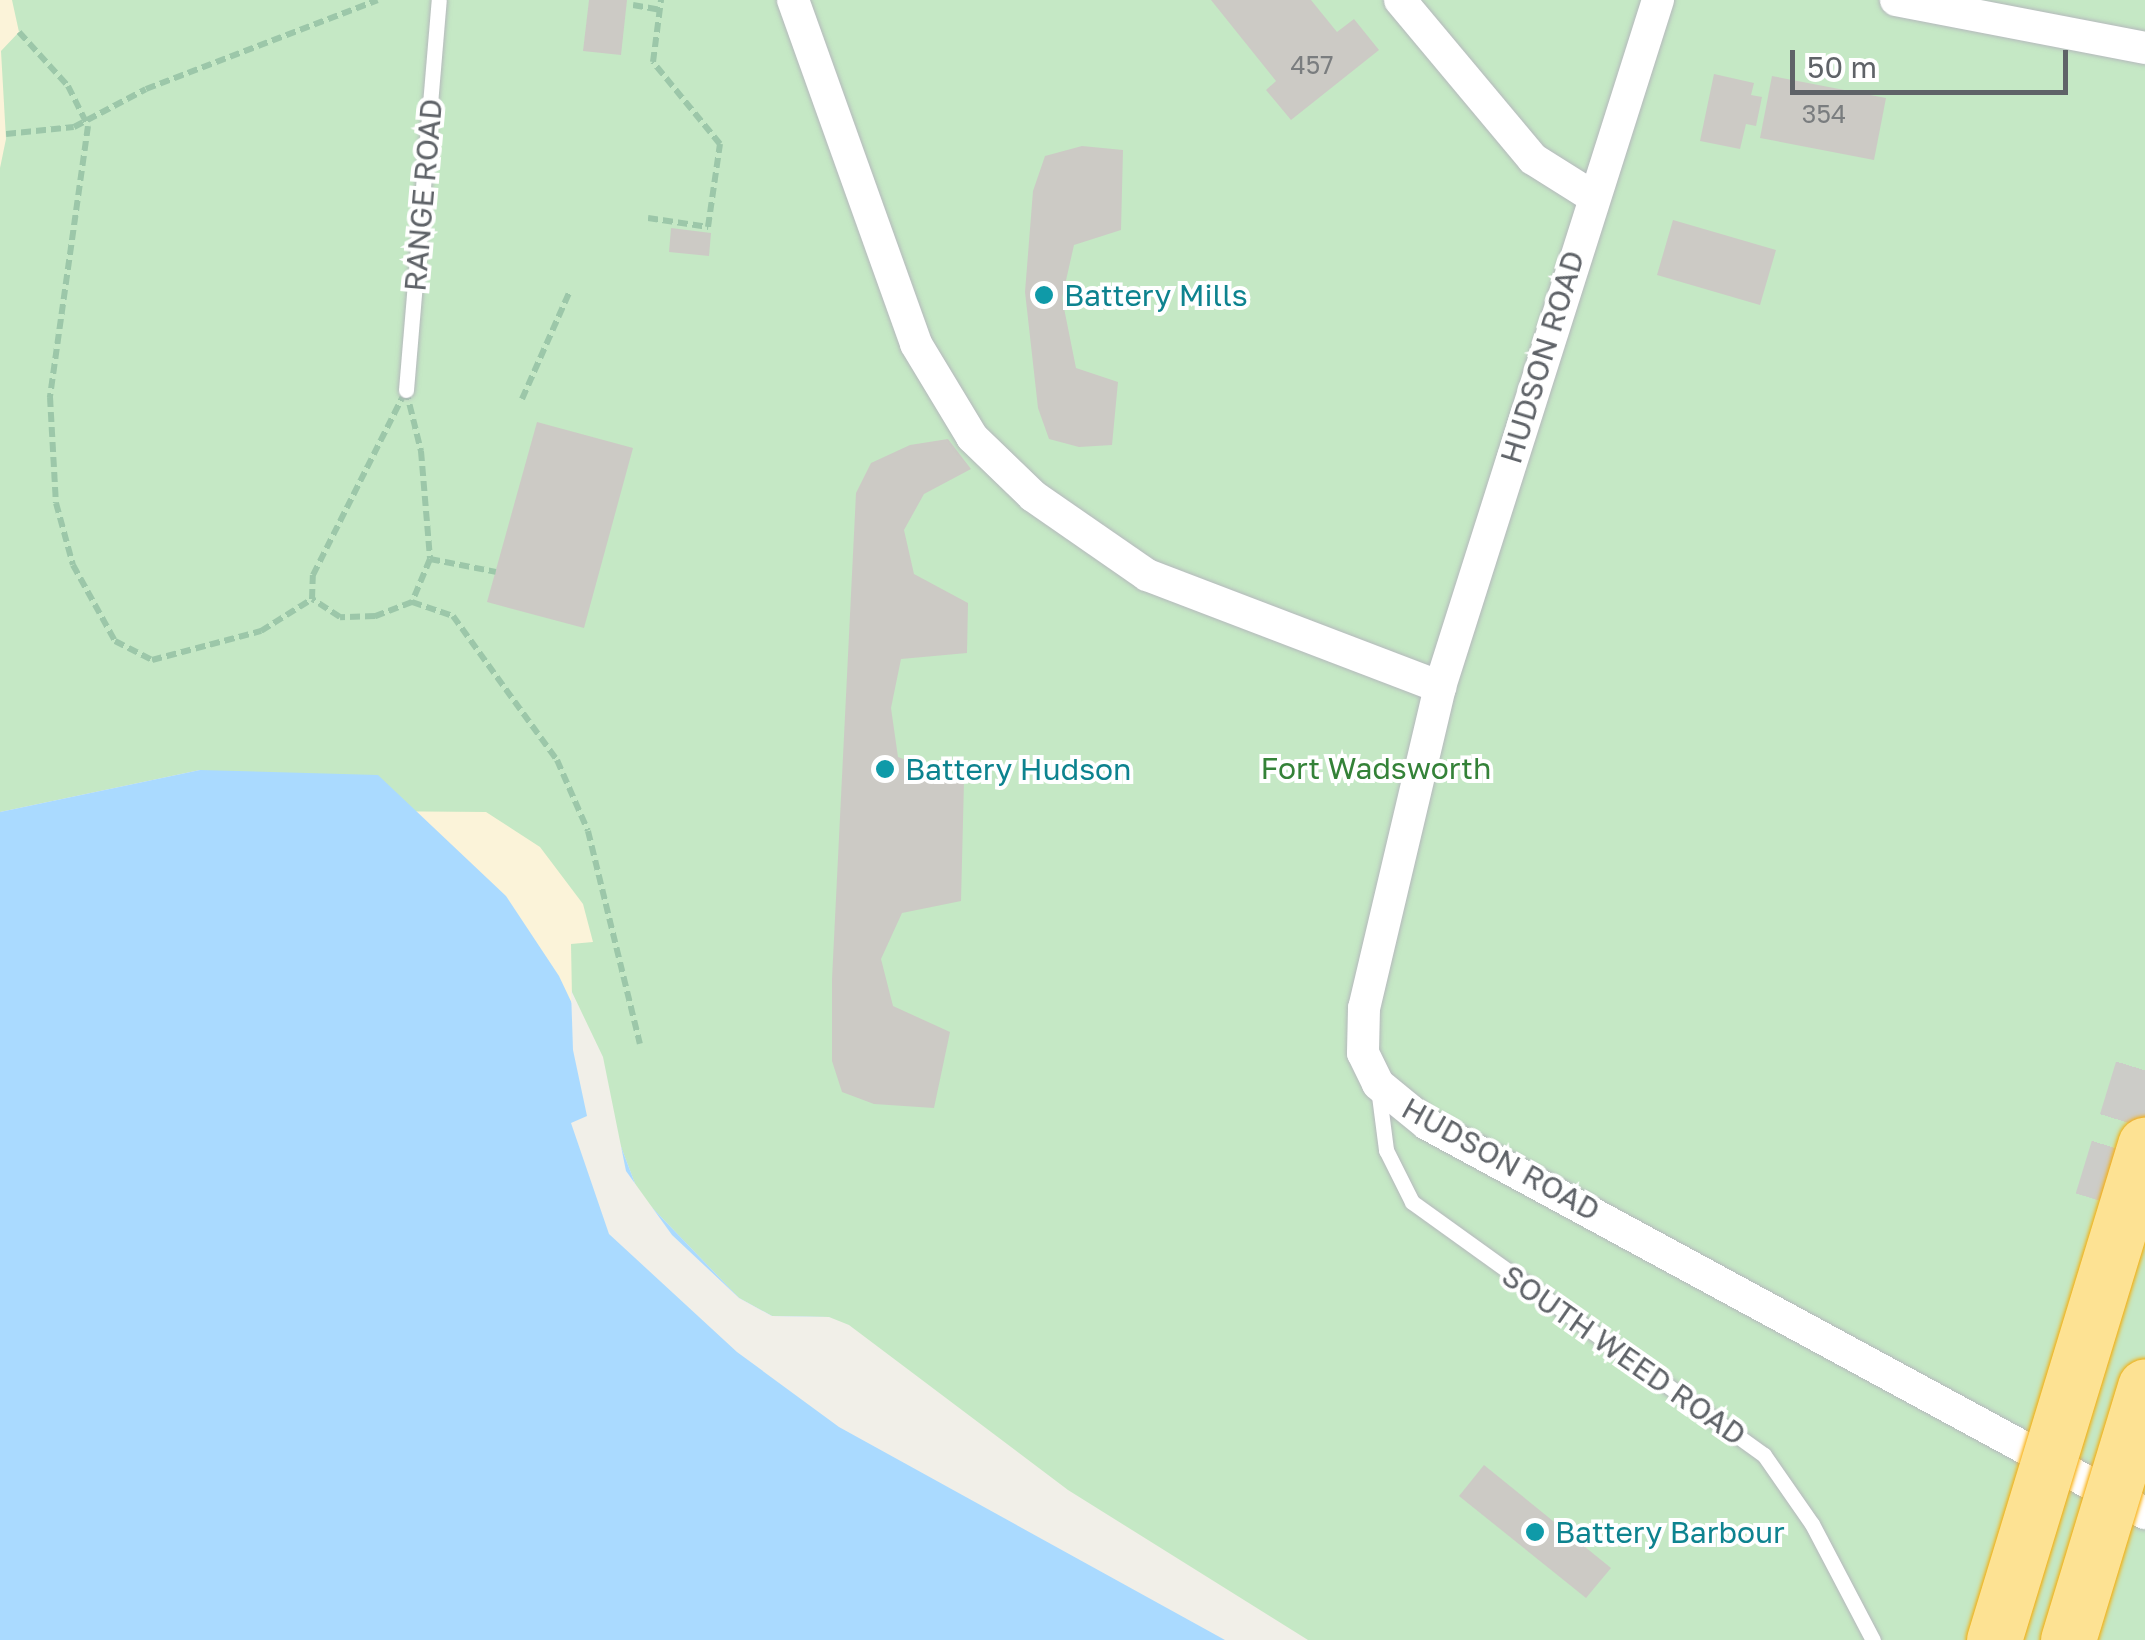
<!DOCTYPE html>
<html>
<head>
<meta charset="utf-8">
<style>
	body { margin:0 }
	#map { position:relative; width:2145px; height:1640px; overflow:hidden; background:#f1efe8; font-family:"Golos Text",sans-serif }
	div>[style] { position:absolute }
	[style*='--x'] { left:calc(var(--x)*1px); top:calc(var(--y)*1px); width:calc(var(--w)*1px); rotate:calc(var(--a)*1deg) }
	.green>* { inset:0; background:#c5e8c5 }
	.sand>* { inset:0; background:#fbf3d9 }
	.water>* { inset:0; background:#aadaff }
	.pier>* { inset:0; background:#f1efe8 }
	.building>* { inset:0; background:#cccac5 }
	.highway-tunnel>* { height:55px; margin-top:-27.5px; transform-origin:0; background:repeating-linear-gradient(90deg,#ccccc8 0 55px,transparent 0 83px) }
	.path>* { height:6px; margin-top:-3px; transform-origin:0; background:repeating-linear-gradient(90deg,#9cc7a9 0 10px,transparent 0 15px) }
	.roads { filter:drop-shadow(0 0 2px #b5b8bc) drop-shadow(0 0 2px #b5b8bc) }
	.lane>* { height:15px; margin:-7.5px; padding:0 7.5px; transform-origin:7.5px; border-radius:7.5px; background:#fff }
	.street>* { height:32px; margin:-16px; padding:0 16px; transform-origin:16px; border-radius:16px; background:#fff }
	.bridges { filter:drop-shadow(0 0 2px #f9ab00) drop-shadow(0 0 2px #f9ab00) }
	.highway-bridge>* { height:55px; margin:-27.5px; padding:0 27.5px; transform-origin:27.5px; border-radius:27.5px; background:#fde293 }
	.dots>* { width:28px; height:28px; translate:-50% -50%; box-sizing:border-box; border:5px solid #fff; border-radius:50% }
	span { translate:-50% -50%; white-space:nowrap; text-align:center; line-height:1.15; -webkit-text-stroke:8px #fff; paint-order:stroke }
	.number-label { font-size:25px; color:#7a7d7f }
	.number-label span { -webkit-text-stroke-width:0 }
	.street-label { font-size:30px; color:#5f6368 }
	.culture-label { font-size:30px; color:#0d838f }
	.left { translate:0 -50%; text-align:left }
	.park-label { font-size:30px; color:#348238 }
	.scale { position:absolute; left:1790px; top:50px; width:278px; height:45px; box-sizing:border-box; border:5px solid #5f6368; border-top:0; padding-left:12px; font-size:30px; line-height:35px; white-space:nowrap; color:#5f6368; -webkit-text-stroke:8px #fff; paint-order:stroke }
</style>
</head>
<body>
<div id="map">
	<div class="green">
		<i style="clip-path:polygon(0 0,2145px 0,2145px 1640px,1303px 1640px,1065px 1494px,829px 1317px,772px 1316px,739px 1298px,639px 1194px,612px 1123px,604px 1071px,200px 770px,0 812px)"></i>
	</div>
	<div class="sand">
		<i style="clip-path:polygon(0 0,12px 0,19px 32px,1px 51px,6px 139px,0 168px)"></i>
		<i style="clip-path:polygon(361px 811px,486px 812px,540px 847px,583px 904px,593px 942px,571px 944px,573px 1050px)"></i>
	</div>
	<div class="water">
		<i style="clip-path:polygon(200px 770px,378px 775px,506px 896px,559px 976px,604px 1071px,612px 1123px,639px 1194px,739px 1298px,772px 1316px,829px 1317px,1065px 1494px,1303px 1640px,0 1640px,0 812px)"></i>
	</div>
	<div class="pier">
		<i style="clip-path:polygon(571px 990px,603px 1057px,626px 1171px,672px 1235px,739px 1298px,772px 1316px,829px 1317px,849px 1325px,1068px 1490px,1308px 1640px,1225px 1640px,839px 1427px,737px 1352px,609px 1234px,571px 1123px,587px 1116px,573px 1050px)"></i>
	</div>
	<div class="building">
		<i style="clip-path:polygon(589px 0,627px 0,621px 55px,583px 51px)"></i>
		<i style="clip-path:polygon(1211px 0,1311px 0,1337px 32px,1354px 19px,1379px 50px,1291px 120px,1266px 90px,1276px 81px)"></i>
		<i style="clip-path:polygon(1714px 74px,1754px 83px,1751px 95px,1762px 97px,1756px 126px,1746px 124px,1740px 149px,1700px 141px)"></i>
		<i style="clip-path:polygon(1772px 76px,1886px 98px,1874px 160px,1760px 138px)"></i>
		<i style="clip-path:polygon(1082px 146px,1123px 150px,1121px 230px,1074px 245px,1062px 298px,1076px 368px,1118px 382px,1112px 445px,1079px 447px,1049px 439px,1038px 408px,1025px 292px,1033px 191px,1045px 156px)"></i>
		<i style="clip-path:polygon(1673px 220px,1776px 250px,1760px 305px,1657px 275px)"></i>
		<i style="clip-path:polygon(671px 228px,711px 233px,709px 256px,669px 252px)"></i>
		<i style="clip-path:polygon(537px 422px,633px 448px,584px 628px,487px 602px)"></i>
		<i style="clip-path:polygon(948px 439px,971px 469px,924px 494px,904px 530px,914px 574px,968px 603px,967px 653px,901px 659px,891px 708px,898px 757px,964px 781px,961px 901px,902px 913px,881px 959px,893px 1006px,950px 1032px,934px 1108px,874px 1104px,842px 1092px,832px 1061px,832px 979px,856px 493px,871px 463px,910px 445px)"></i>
		<i style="clip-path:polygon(1484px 1465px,1611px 1568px,1586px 1598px,1459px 1496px)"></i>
	</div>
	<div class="highway-tunnel">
		<i style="--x:2102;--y:1201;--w:147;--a:-73"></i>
	</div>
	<div class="path">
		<i style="--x:633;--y:5;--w:27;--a:10"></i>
		<i style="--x:19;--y:32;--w:73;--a:47.8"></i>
		<i style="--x:68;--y:86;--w:45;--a:63.4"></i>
		<i style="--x:88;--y:126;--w:274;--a:98"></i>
		<i style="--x:50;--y:397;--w:106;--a:86.8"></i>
		<i style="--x:56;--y:503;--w:64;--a:74.7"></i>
		<i style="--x:73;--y:565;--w:87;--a:61.1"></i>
		<i style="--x:115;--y:641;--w:42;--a:27.2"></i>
		<i style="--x:152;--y:660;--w:113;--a:-14.9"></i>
		<i style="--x:261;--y:631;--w:60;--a:-32.1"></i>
		<i style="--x:6;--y:134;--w:68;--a:-5.9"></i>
		<i style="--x:74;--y:127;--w:81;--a:-27.8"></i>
		<i style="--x:146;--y:89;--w:248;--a:-21"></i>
		<i style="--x:648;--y:218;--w:61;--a:8.5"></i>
		<i style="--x:708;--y:227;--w:84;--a:-81.8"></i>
		<i style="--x:720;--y:144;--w:106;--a:-129.3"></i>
		<i style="--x:653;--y:62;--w:63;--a:-82.6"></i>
		<i style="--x:406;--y:390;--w:63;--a:76.2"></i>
		<i style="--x:421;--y:451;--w:108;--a:85.2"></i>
		<i style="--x:430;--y:559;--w:47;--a:112.7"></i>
		<i style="--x:412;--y:602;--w:40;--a:159"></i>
		<i style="--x:375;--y:616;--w:35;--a:178"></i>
		<i style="--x:340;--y:617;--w:33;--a:-147"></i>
		<i style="--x:312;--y:599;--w:24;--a:-88"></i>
		<i style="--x:313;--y:575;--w:207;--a:-63.3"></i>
		<i style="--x:522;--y:399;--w:116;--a:-66.1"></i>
		<i style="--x:430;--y:559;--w:67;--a:11.1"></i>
		<i style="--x:412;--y:602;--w:43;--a:18.9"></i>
		<i style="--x:453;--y:616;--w:178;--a:54.2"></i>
		<i style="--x:557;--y:760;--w:77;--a:66.4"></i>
		<i style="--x:588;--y:831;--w:219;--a:76.3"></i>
	</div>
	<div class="roads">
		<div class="lane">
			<i style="--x:406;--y:390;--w:391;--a:-85.2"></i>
			<i style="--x:1378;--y:1088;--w:63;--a:82.6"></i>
			<i style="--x:1386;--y:1150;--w:58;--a:63.4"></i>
			<i style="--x:1412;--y:1202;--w:433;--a:35.7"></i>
			<i style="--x:1764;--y:1455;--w:84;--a:55.2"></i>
			<i style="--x:1812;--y:1524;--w:131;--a:62.3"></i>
		</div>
		<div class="street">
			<i style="--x:793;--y:0;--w:365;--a:70.3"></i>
			<i style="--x:916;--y:344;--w:109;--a:58.9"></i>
			<i style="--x:972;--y:437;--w:85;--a:44"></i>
			<i style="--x:1033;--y:496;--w:139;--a:34.7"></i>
			<i style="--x:1147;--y:575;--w:314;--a:20.9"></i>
			<i style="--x:1400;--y:0;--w:207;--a:50.1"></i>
			<i style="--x:1533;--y:159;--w:70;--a:32.1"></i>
			<i style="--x:1658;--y:0;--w:721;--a:107.61"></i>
			<i style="--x:1440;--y:687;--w:330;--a:103.3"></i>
			<i style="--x:1364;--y:1008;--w:45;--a:91.3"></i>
			<i style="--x:1363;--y:1053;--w:34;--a:64"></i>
			<i style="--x:1378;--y:1084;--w:63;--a:39.2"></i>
			<i style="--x:1427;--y:1124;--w:817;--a:28.45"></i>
			<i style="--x:1896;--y:0;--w:254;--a:10.9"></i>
		</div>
	</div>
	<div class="bridges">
		<div class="highway-bridge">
			<i style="--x:1994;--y:1640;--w:518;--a:-73.04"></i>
			<i style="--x:2068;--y:1640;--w:265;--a:-73.1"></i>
		</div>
	</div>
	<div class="dots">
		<i style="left:1044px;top:295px;background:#0f9aa8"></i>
		<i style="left:885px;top:769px;background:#0f9aa8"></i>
		<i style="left:1535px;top:1532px;background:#0f9aa8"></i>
	</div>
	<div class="number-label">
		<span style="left:1312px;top:65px">457</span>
		<span style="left:1824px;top:114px">354</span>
	</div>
	<div class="street-label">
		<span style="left:423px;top:195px;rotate:-85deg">RANGE ROAD</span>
		<span style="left:1542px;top:357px;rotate:-73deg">HUDSON ROAD</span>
		<span style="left:1501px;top:1159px;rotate:29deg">HUDSON ROAD</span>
		<span style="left:1624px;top:1355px;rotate:35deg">SOUTH WEED ROAD</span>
	</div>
	<div class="culture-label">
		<span class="left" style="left:1064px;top:295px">Battery Mills</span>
		<span class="left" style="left:905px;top:769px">Battery Hudson</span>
		<span class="left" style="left:1555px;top:1532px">Battery Barbour</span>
	</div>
	<div class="park-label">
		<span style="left:1376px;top:768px">Fort Wadsworth</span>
	</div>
	<div class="scale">50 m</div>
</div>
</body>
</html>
